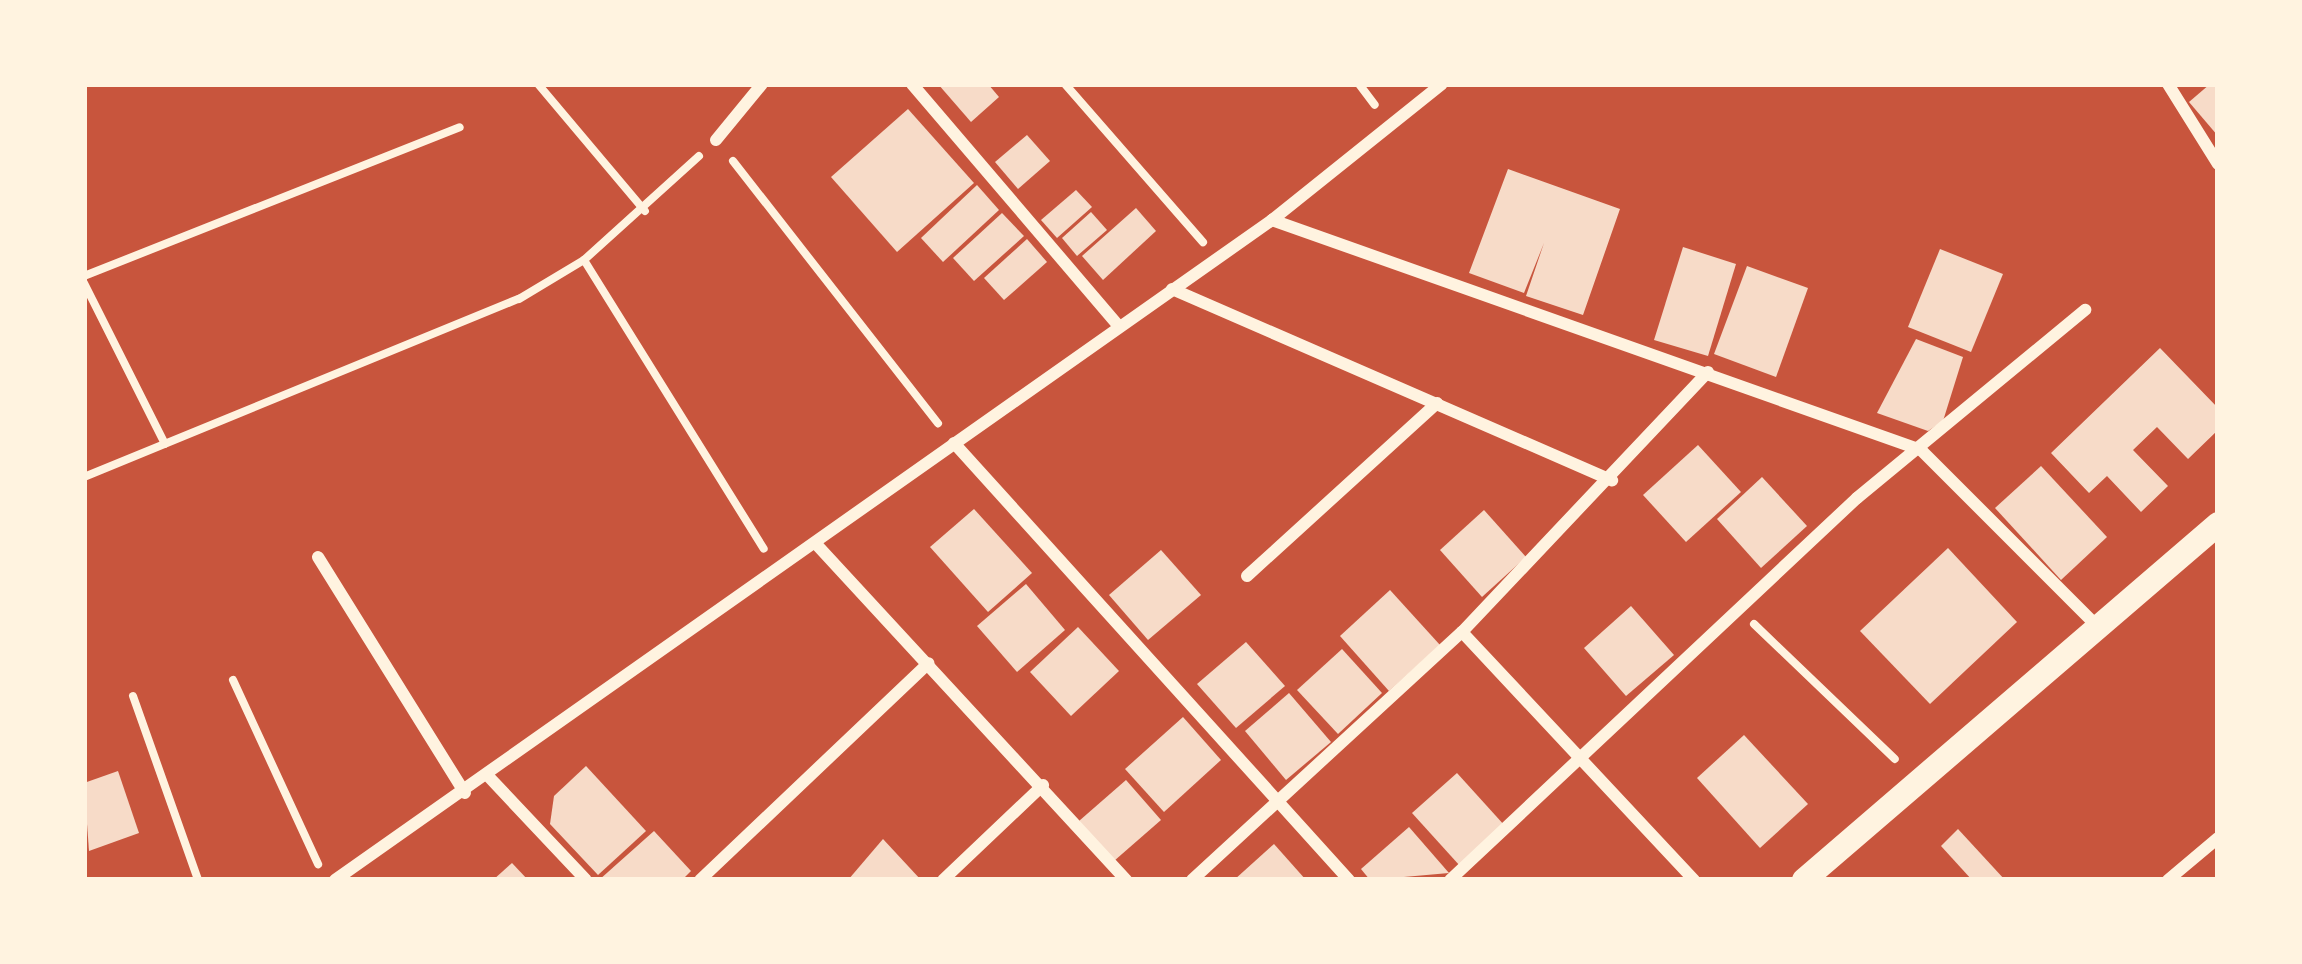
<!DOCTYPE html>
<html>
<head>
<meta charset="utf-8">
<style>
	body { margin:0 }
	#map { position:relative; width:2302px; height:964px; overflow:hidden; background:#c8553d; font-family:Barlow,sans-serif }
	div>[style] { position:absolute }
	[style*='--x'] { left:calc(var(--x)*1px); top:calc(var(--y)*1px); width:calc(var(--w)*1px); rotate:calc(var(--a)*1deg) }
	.building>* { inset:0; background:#f7dbc8 }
	.path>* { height:8px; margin:-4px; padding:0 4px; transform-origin:4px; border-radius:4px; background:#fff3e0 }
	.minor>* { height:12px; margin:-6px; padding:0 6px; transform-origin:6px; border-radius:6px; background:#fff3e0 }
	.secondary>* { height:24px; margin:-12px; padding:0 12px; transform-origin:12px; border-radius:12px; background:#fff3e0 }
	span { translate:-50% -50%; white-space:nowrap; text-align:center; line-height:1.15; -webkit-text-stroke:12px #fff3e0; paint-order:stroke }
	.frame { position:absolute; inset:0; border:87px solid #fff3e0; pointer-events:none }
</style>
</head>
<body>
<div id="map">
	<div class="building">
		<i style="clip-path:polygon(938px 84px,988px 84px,999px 97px,971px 122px)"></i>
		<i style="clip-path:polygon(2210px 84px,2218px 84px,2218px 136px,2189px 102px)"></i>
		<i style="clip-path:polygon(908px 109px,974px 183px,897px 252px,831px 177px)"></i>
		<i style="clip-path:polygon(1027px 135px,1050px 161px,1018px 189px,995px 162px)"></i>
		<i style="clip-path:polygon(1508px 169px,1620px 209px,1583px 315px,1526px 296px,1544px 243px,1524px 293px,1469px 273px)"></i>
		<i style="clip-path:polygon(977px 185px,999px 210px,943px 262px,921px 238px)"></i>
		<i style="clip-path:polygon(1076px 190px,1092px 207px,1057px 238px,1041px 220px)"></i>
		<i style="clip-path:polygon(1136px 208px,1156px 231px,1103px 280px,1082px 256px)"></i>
		<i style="clip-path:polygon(1091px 212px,1107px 230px,1077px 256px,1062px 238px)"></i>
		<i style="clip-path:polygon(1002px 213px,1024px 236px,974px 281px,953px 258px)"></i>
		<i style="clip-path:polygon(1027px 239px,1047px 262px,1004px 300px,984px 278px)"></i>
		<i style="clip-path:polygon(1683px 247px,1736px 264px,1708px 356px,1654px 340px)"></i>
		<i style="clip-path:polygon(1940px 249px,2003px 274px,1971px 352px,1908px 327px)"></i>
		<i style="clip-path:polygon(1747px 266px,1808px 288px,1776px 377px,1714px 354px)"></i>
		<i style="clip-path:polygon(1916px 339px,1963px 357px,1943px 421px,1928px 431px,1877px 413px)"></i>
		<i style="clip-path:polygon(2160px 348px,2218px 408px,2218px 430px,2188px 459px,2157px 427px,2133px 450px,2168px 486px,2141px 512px,2107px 476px,2089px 493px,2051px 453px)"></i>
		<i style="clip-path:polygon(1698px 445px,1741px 492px,1686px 542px,1643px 495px)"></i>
		<i style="clip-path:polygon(2041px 466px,2107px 537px,2061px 580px,1995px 508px)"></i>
		<i style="clip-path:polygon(1762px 477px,1807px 526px,1761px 568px,1717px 519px)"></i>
		<i style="clip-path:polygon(974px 509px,1032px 573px,988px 612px,930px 547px)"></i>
		<i style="clip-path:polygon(1484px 510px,1526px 557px,1482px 597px,1440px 550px)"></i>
		<i style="clip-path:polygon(1948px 548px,2017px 622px,1930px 704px,1860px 631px)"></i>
		<i style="clip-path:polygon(1161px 550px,1201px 595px,1148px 640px,1109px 595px)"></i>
		<i style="clip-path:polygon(1026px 584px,1065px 630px,1017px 672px,977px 626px)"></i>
		<i style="clip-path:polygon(1390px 590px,1440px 645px,1389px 691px,1340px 636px)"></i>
		<i style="clip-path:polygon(1631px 606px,1674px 655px,1626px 696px,1584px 648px)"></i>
		<i style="clip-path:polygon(1078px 627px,1119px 671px,1071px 716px,1030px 672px)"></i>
		<i style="clip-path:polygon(1246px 642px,1285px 686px,1236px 728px,1197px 684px)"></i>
		<i style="clip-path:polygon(1342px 649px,1382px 693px,1338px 734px,1297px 690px)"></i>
		<i style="clip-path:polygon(1289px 693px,1331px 742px,1286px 780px,1245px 731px)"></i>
		<i style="clip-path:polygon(1183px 717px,1221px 760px,1164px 812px,1125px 769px)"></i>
		<i style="clip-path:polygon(1744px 735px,1808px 804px,1760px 848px,1697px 778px)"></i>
		<i style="clip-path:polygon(586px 766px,646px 831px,598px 875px,550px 824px,554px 796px)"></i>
		<i style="clip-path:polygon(118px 771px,139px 833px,89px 851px,84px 783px)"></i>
		<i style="clip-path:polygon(1457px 773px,1505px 826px,1460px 866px,1412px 813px)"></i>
		<i style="clip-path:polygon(1126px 780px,1161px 820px,1114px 861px,1079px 821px)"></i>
		<i style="clip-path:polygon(1409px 827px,1449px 873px,1370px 880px,1361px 869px)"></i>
		<i style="clip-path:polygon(1958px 829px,2005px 880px,1972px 880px,1941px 846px)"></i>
		<i style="clip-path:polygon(654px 831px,691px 871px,682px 880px,599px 880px)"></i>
		<i style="clip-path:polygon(883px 839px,921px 880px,848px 880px)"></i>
		<i style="clip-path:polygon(1274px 844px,1306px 880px,1234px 880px)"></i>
		<i style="clip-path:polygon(512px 863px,528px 880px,493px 880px)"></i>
	</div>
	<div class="path">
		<i style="--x:538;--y:84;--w:166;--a:49.9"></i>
		<i style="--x:1065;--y:84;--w:210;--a:48.9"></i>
		<i style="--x:1359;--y:84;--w:26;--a:53"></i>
		<i style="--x:733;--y:161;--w:333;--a:52"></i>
		<i style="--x:584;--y:260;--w:340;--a:58.1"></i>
		<i style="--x:84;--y:276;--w:404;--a:-21.6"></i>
		<i style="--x:84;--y:283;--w:180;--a:63.3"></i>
		<i style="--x:84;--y:477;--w:470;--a:-22.3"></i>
		<i style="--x:519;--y:299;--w:76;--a:-31"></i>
		<i style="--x:584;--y:260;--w:155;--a:-42.1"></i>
		<i style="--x:1754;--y:624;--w:195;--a:43.8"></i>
		<i style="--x:233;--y:680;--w:203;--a:65.2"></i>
		<i style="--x:133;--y:696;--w:195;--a:70.5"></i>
	</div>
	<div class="minor">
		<i style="--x:912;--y:84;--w:318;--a:49.5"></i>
		<i style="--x:2168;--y:84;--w:94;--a:58"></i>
		<i style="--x:716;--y:140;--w:72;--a:-50.6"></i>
		<i style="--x:1272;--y:220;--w:689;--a:19.51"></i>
		<i style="--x:1921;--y:450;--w:252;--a:45"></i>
		<i style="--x:1172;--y:289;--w:480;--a:23.5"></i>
		<i style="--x:954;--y:443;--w:589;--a:47.89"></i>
		<i style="--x:817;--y:545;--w:456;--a:47.3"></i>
		<i style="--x:318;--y:557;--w:278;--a:58.1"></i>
		<i style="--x:1247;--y:576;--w:257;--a:-42.3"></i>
		<i style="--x:1462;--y:632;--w:340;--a:46.9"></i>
		<i style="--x:489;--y:777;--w:141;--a:46.7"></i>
		<i style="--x:335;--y:880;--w:1146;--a:-35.16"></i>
		<i style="--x:1272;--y:220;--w:218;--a:-38.7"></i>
		<i style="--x:700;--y:880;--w:315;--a:-43.5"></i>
		<i style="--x:943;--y:880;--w:138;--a:-43.5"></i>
		<i style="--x:1192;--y:880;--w:367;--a:-42.6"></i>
		<i style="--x:1462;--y:632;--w:358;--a:-46.6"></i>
		<i style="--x:1450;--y:880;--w:558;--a:-43.19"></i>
		<i style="--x:1857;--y:498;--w:296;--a:-39.5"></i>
		<i style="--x:2168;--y:880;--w:65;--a:-40"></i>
	</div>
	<div class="secondary">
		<i style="--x:1804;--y:880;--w:546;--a:-40.69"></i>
	</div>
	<div class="frame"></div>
</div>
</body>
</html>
